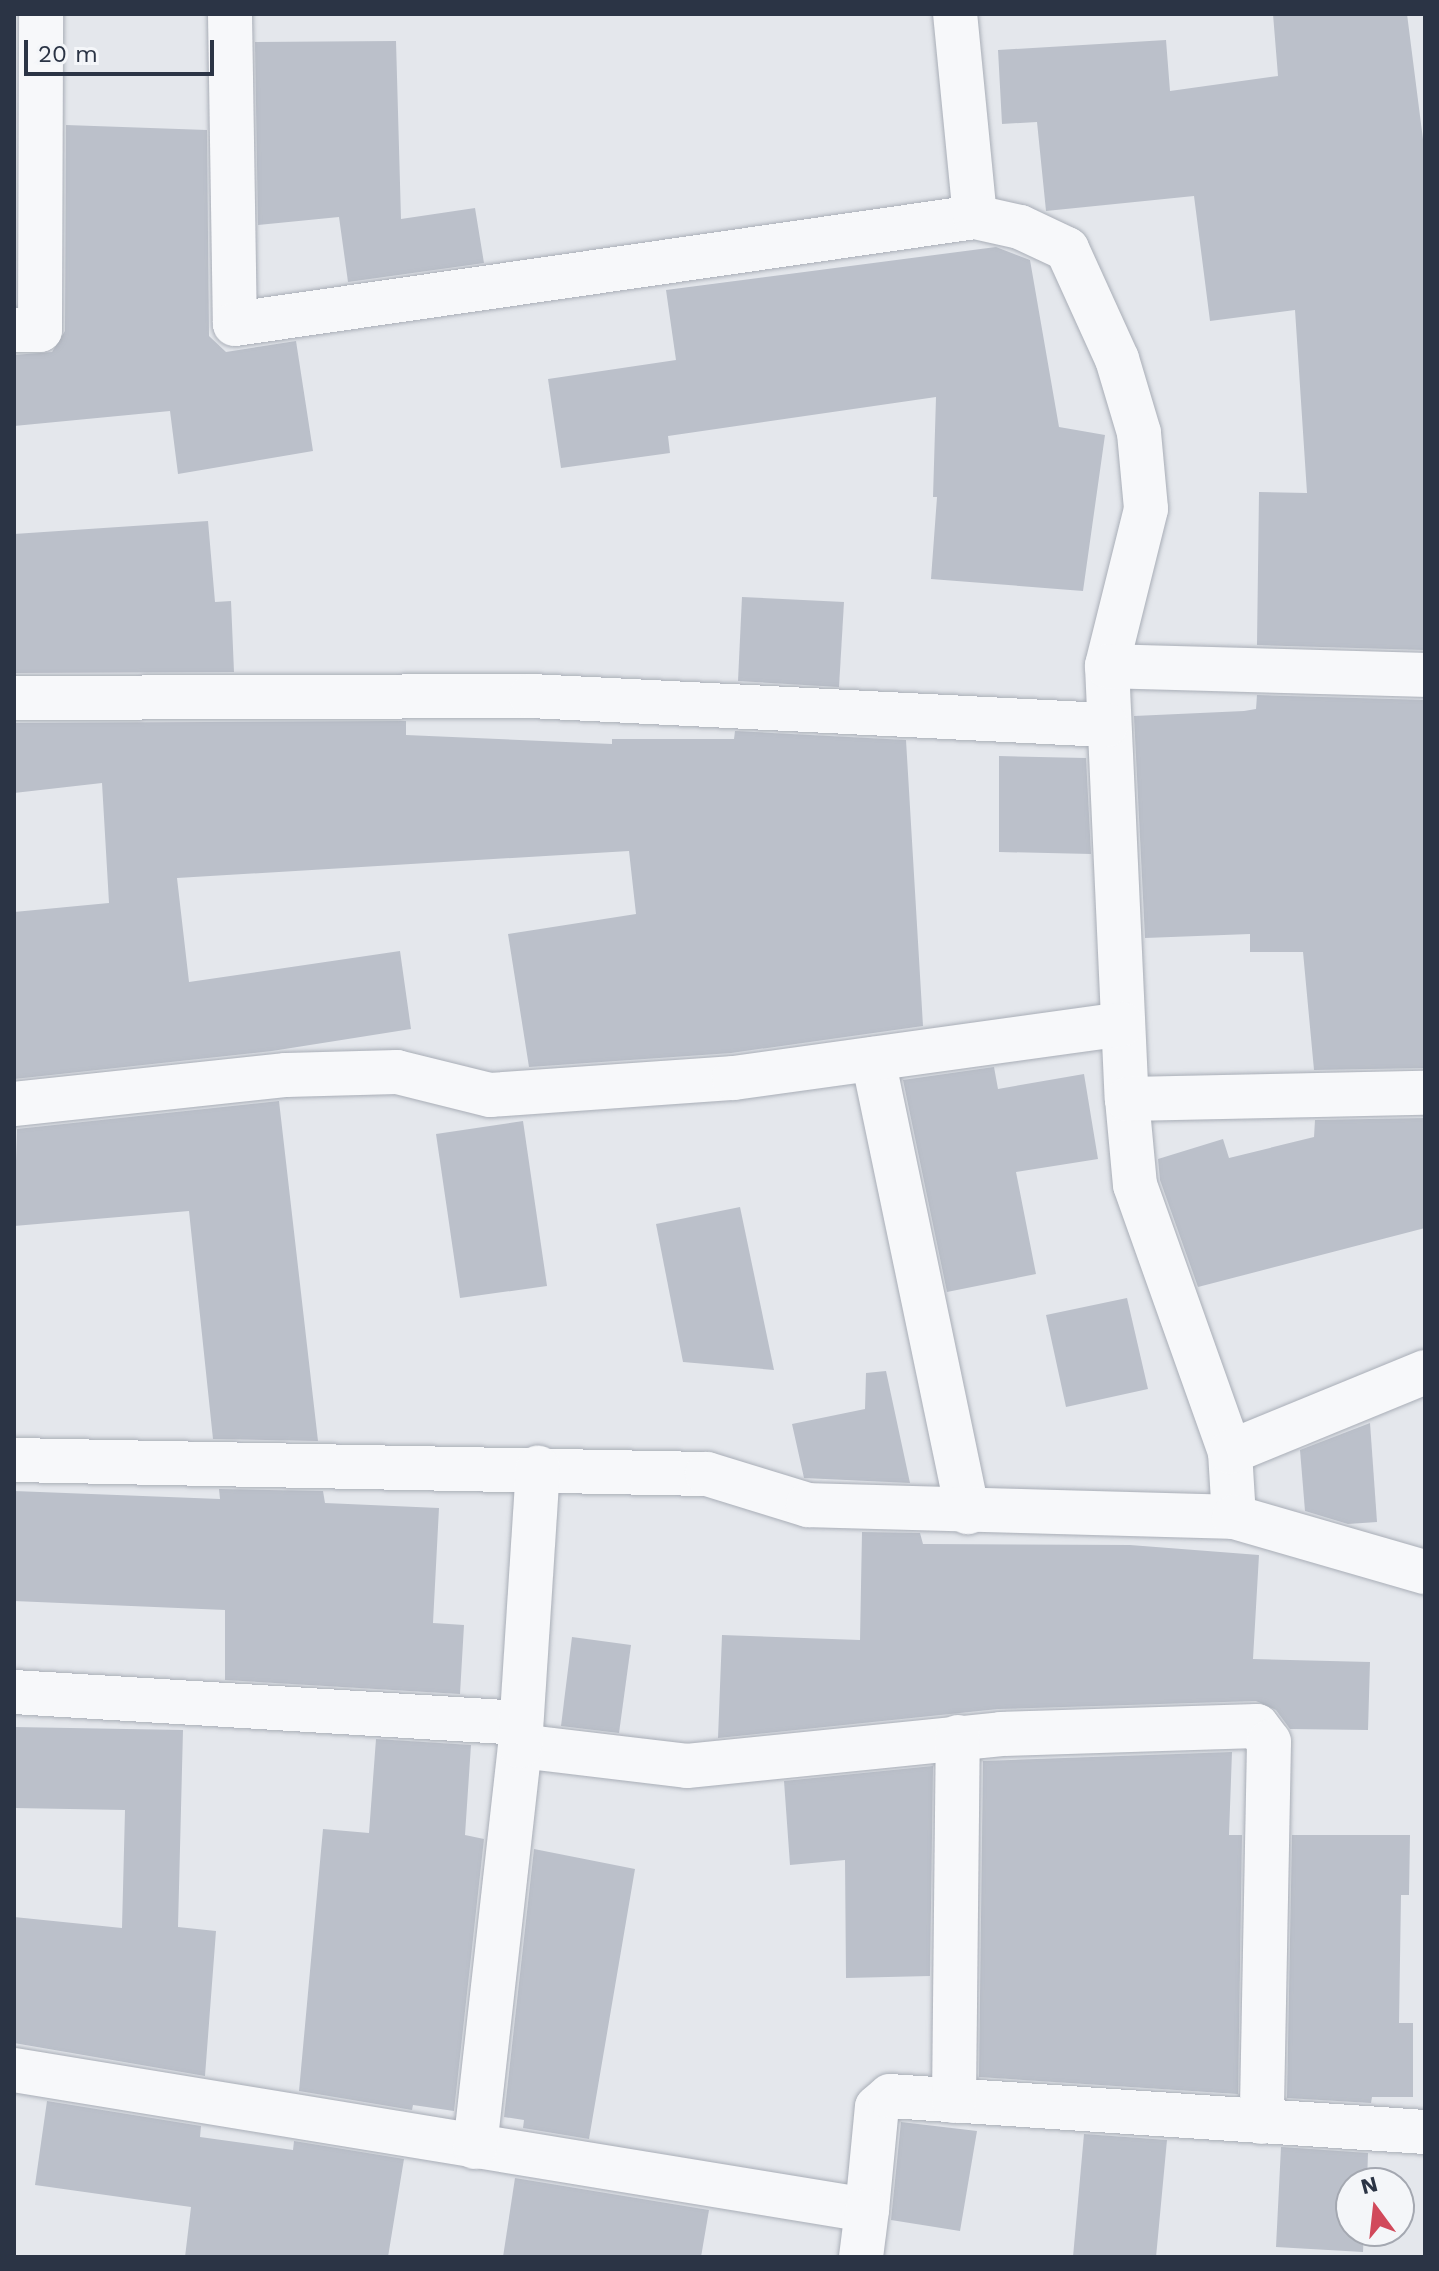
<!DOCTYPE html>
<html>
<head>
<meta charset="utf-8">
<style>
	body { margin:0 }
	#map { position:relative; width:1439px; height:2271px; overflow:hidden; background:#e4e7ec; font-family:"Work Sans",sans-serif }
	div>[style] { position:absolute }
	[style*='--x'] { left:calc(var(--x)*1px); top:calc(var(--y)*1px); width:calc(var(--w)*1px); rotate:calc(var(--a)*1deg) }
	.building>* { inset:0; background:#bbc0ca }
	.roads { filter:drop-shadow(0 0 2px #a9aeb7) drop-shadow(0 0 2px #a9aeb7) }
	.street>* { height:44px; margin:-22px; padding:0 22px; transform-origin:22px; border-radius:22px; background:#f7f8fa }
	span { translate:-50% -50%; white-space:nowrap; text-align:center; line-height:1.15; -webkit-text-stroke:6px #f4f6f9; paint-order:stroke }
	.frame { position:absolute; inset:0; border:16px solid #2b3445; pointer-events:none }
	.north { position:absolute; left:1335px; top:2167px; width:80px; height:80px; box-sizing:border-box; background:#f4f6f9; border:2px solid #a4a8b1; border-radius:50%; rotate:345deg; font-size:22px; font-weight:700; line-height:32px; text-align:center; color:#2b3445 }
	.north::after { content:''; display:block; margin:auto; width:28px; height:36px; background:#d1495b; clip-path:polygon(50% 0,100% 100%,50% 72%,0 100%) }
	.scale { position:absolute; left:24px; top:40px; width:190px; height:36px; box-sizing:border-box; border:4px solid #2b3445; border-top:0; padding-left:10px; font-size:24px; line-height:28px; white-space:nowrap; color:#2b3445; -webkit-text-stroke:6px #f4f6f9; paint-order:stroke }
</style>
</head>
<body>
<div id="map">
	<div class="building">
		<i style="clip-path:polygon(1273px 14px,1407px 14px,1425px 155px,1425px 650px,1257px 645px,1259px 492px,1307px 493px,1295px 310px,1210px 321px,1194px 196px,1046px 211px,1037px 122px,1002px 124px,998px 50px,1166px 40px,1170px 91px,1278px 76px)"></i>
		<i style="clip-path:polygon(396px 41px,401px 219px,475px 208px,484px 263px,348px 282px,339px 217px,258px 225px,255px 42px)"></i>
		<i style="clip-path:polygon(14px 123px,16px 123px,15px 305px,14px 305px)"></i>
		<i style="clip-path:polygon(66px 125px,207px 130px,209px 336px,226px 352px,296px 341px,313px 451px,178px 474px,170px 411px,14px 426px,14px 355px,52px 352px,65px 331px)"></i>
		<i style="clip-path:polygon(996px 247px,1030px 260px,1059px 427px,1105px 435px,1083px 591px,931px 579px,937px 497px,933px 497px,936px 397px,668px 436px,670px 453px,561px 468px,548px 379px,676px 360px,666px 290px)"></i>
		<i style="clip-path:polygon(208px 521px,215px 602px,231px 601px,234px 672px,14px 673px,14px 534px)"></i>
		<i style="clip-path:polygon(742px 597px,844px 602px,839px 687px,738px 681px)"></i>
		<i style="clip-path:polygon(1257px 695px,1425px 700px,1425px 1068px,1314px 1070px,1303px 952px,1250px 952px,1250px 934px,1145px 938px,1134px 716px,1244px 711px,1256px 709px)"></i>
		<i style="clip-path:polygon(406px 721px,406px 735px,612px 744px,612px 739px,734px 739px,735px 731px,906px 740px,923px 1026px,731px 1053px,529px 1067px,508px 934px,636px 914px,629px 851px,177px 878px,189px 982px,400px 951px,411px 1029px,272px 1051px,14px 1079px,14px 912px,109px 903px,102px 783px,14px 793px,14px 723px)"></i>
		<i style="clip-path:polygon(999px 756px,1086px 758px,1091px 854px,999px 852px)"></i>
		<i style="clip-path:polygon(994px 1067px,998px 1089px,1084px 1074px,1098px 1159px,1016px 1172px,1036px 1274px,947px 1292px,903px 1080px)"></i>
		<i style="clip-path:polygon(279px 1101px,318px 1441px,213px 1439px,189px 1211px,14px 1226px,17px 1129px)"></i>
		<i style="clip-path:polygon(1425px 1118px,1425px 1228px,1198px 1287px,1160px 1180px,1158px 1159px,1223px 1139px,1229px 1158px,1314px 1137px,1315px 1120px)"></i>
		<i style="clip-path:polygon(523px 1121px,547px 1286px,460px 1298px,436px 1134px)"></i>
		<i style="clip-path:polygon(740px 1207px,774px 1370px,683px 1362px,656px 1224px)"></i>
		<i style="clip-path:polygon(1127px 1298px,1148px 1389px,1066px 1407px,1046px 1315px)"></i>
		<i style="clip-path:polygon(886px 1371px,910px 1483px,804px 1478px,792px 1424px,865px 1409px,866px 1373px)"></i>
		<i style="clip-path:polygon(1370px 1423px,1377px 1522px,1348px 1524px,1305px 1511px,1300px 1450px)"></i>
		<i style="clip-path:polygon(219px 1489px,323px 1491px,325px 1503px,439px 1508px,433px 1623px,464px 1625px,460px 1694px,225px 1680px,225px 1610px,14px 1601px,14px 1491px,220px 1499px)"></i>
		<i style="clip-path:polygon(862px 1532px,920px 1533px,923px 1544px,1130px 1545px,1259px 1555px,1253px 1659px,1370px 1662px,1368px 1730px,1290px 1729px,1276px 1710px,1256px 1701px,998px 1709px,718px 1738px,722px 1635px,860px 1640px)"></i>
		<i style="clip-path:polygon(572px 1637px,631px 1645px,619px 1733px,561px 1726px)"></i>
		<i style="clip-path:polygon(14px 1727px,183px 1730px,178px 1927px,216px 1931px,205px 2076px,14px 2043px,14px 1917px,122px 1928px,125px 1810px,14px 1808px)"></i>
		<i style="clip-path:polygon(376px 1739px,471px 1745px,465px 1835px,484px 1839px,454px 2111px,413px 2105px,412px 2110px,299px 2091px,323px 1829px,369px 1833px)"></i>
		<i style="clip-path:polygon(1232px 1752px,1229px 1835px,1242px 1835px,1238px 2094px,979px 2077px,983px 1761px)"></i>
		<i style="clip-path:polygon(933px 1766px,930px 1976px,846px 1978px,845px 1860px,790px 1865px,784px 1781px)"></i>
		<i style="clip-path:polygon(1292px 1835px,1410px 1835px,1409px 1895px,1401px 1895px,1399px 2023px,1413px 2023px,1413px 2097px,1372px 2097px,1371px 2103px,1287px 2098px)"></i>
		<i style="clip-path:polygon(534px 1849px,635px 1869px,589px 2139px,523px 2128px,524px 2120px,504px 2117px)"></i>
		<i style="clip-path:polygon(47px 2101px,201px 2126px,200px 2137px,293px 2150px,294px 2141px,404px 2159px,388px 2257px,185px 2257px,191px 2207px,35px 2185px)"></i>
		<i style="clip-path:polygon(901px 2122px,977px 2131px,960px 2231px,891px 2220px)"></i>
		<i style="clip-path:polygon(1084px 2134px,1167px 2140px,1156px 2257px,1073px 2257px)"></i>
		<i style="clip-path:polygon(1281px 2147px,1368px 2153px,1367px 2183px,1351px 2183px,1351px 2231px,1364px 2231px,1363px 2252px,1276px 2247px)"></i>
		<i style="clip-path:polygon(515px 2178px,709px 2210px,701px 2257px,503px 2257px)"></i>
	</div>
	<div class="roads">
		<div class="street">
			<i style="--x:230;--y:14;--w:310;--a:89.1"></i>
			<i style="--x:235;--y:324;--w:748;--a:-8.23"></i>
			<i style="--x:975;--y:217;--w:204;--a:-95.6"></i>
			<i style="--x:975;--y:217;--w:46;--a:12.5"></i>
			<i style="--x:1020;--y:227;--w:52;--a:25.1"></i>
			<i style="--x:1067;--y:249;--w:121;--a:65.6"></i>
			<i style="--x:1117;--y:359;--w:77;--a:73.4"></i>
			<i style="--x:1139;--y:433;--w:76;--a:84.7"></i>
			<i style="--x:1146;--y:509;--w:162;--a:104"></i>
			<i style="--x:1107;--y:666;--w:433;--a:87.4"></i>
			<i style="--x:1127;--y:1099;--w:86;--a:84.7"></i>
			<i style="--x:1135;--y:1185;--w:283;--a:70.4"></i>
			<i style="--x:1230;--y:1452;--w:65;--a:86.5"></i>
			<i style="--x:14;--y:330;--w:26;--a:0"></i>
			<i style="--x:40;--y:330;--w:316;--a:-89.8"></i>
			<i style="--x:1107;--y:666;--w:318;--a:1.6"></i>
			<i style="--x:14;--y:698;--w:517;--a:-0.22"></i>
			<i style="--x:531;--y:696;--w:576;--a:2.89"></i>
			<i style="--x:873;--y:1059;--w:463;--a:78.2"></i>
			<i style="--x:1127;--y:1099;--w:298;--a:-1.2"></i>
			<i style="--x:14;--y:1104;--w:274;--a:-6.1"></i>
			<i style="--x:286;--y:1075;--w:111;--a:-1.5"></i>
			<i style="--x:397;--y:1072;--w:96;--a:13.9"></i>
			<i style="--x:490;--y:1095;--w:245;--a:-4"></i>
			<i style="--x:734;--y:1078;--w:392;--a:-7.9"></i>
			<i style="--x:1230;--y:1452;--w:211;--a:-22.3"></i>
			<i style="--x:14;--y:1460;--w:693;--a:1.16"></i>
			<i style="--x:707;--y:1474;--w:106;--a:17.1"></i>
			<i style="--x:808;--y:1505;--w:426;--a:1.6"></i>
			<i style="--x:1234;--y:1517;--w:199;--a:16.1"></i>
			<i style="--x:14;--y:1692;--w:508;--a:3.5"></i>
			<i style="--x:520;--y:1746;--w:168;--a:6.8"></i>
			<i style="--x:687;--y:1766;--w:316;--a:-5.8"></i>
			<i style="--x:1001;--y:1734;--w:256;--a:-1.8"></i>
			<i style="--x:1257;--y:1726;--w:20;--a:53"></i>
			<i style="--x:1269;--y:1742;--w:380;--a:91.1"></i>
			<i style="--x:14;--y:2070;--w:864;--a:9.32"></i>
			<i style="--x:867;--y:2210;--w:103;--a:-84.5"></i>
			<i style="--x:877;--y:2107;--w:17;--a:-40"></i>
			<i style="--x:890;--y:2096;--w:536;--a:3.85"></i>
			<i style="--x:954;--y:2101;--w:364;--a:-89.4"></i>
			<i style="--x:475;--y:2147;--w:404;--a:-83.6"></i>
			<i style="--x:520;--y:1746;--w:279;--a:-86.3"></i>
			<i style="--x:861;--y:2257;--w:47;--a:-82.7"></i>
		</div>
	</div>
	<div class="frame"></div>
	<div class="north">N</div>
	<div class="scale">20 m</div>
</div>
</body>
</html>
